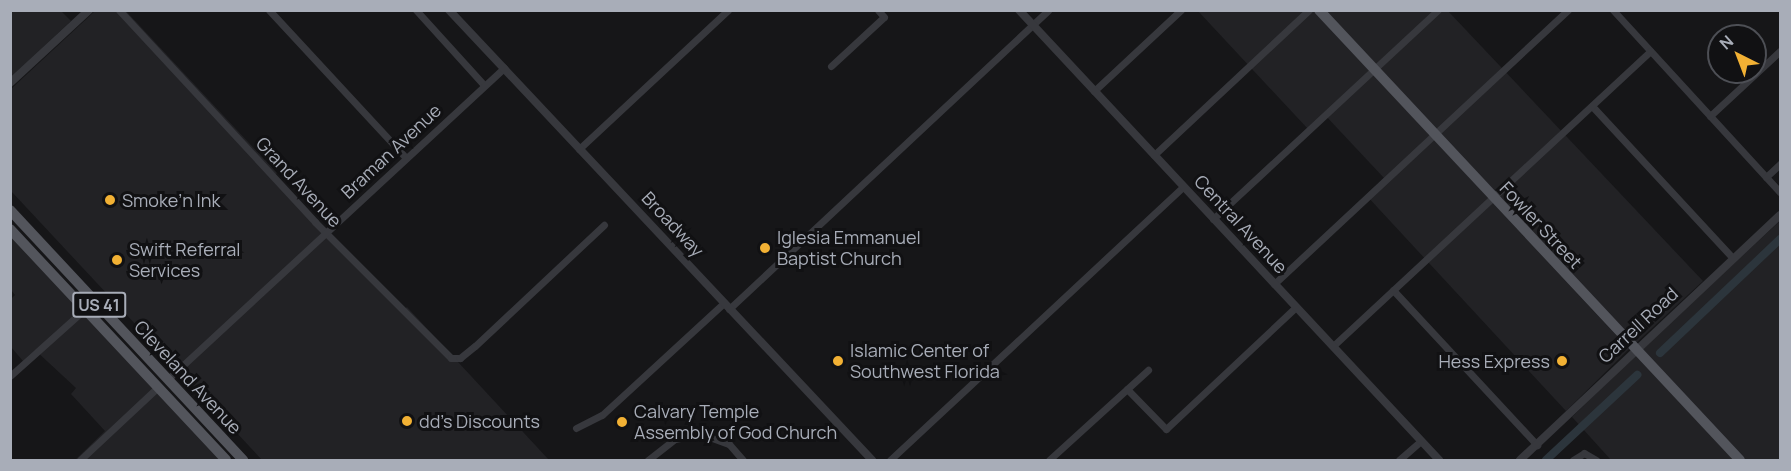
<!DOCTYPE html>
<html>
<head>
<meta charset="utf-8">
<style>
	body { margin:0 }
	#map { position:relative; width:1791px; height:471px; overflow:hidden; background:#161618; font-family:Manrope,sans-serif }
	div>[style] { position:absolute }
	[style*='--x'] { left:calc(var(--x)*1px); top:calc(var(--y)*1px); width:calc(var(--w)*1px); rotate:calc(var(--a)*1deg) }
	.built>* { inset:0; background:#222225 }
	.canal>* { height:8px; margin:-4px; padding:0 4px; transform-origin:4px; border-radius:4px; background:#2c353c }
	.minor>* { height:7px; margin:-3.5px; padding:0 3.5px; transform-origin:3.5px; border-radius:3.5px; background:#37383d }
	.tertiary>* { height:8px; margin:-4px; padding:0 4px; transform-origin:4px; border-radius:4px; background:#37383d }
	.primary>* { height:10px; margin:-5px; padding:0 5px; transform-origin:5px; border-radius:5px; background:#53555c }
	.dots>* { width:16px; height:16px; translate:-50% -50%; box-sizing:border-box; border:3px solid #111113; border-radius:50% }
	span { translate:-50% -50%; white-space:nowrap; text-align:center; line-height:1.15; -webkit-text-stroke:6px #111113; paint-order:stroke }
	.shield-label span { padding:2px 4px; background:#111113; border:2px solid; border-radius:4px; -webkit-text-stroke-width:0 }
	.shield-label { font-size:16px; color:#a8adb8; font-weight:700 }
	.street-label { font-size:18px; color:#a8adb8 }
	.poi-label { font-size:18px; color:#a8adb8 }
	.left { translate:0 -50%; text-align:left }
	.right { translate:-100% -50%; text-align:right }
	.frame { position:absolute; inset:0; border:12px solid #a8adb8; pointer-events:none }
	.north { position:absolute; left:1707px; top:24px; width:60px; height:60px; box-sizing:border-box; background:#111113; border:2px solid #4d4f55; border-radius:50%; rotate:318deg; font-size:16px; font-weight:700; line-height:24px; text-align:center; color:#a8adb8 }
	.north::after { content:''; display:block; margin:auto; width:21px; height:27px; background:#f2b134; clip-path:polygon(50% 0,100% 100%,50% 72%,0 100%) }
</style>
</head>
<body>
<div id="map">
	<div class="built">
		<i style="clip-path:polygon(11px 11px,61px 11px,71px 21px,11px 77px)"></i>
		<i style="clip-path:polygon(95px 11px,126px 11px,277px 173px,274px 176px,402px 311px,407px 307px,549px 460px,262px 460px,11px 191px,11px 89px)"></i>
		<i style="clip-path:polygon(1198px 11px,1314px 11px,1629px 349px,1566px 411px,1366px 195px,1384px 178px,1324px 114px,1308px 129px)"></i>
		<i style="clip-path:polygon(1324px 11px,1448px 11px,1703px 281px,1635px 344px)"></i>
		<i style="clip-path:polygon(1780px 221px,1780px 460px,1745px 460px,1640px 350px)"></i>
		<i style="clip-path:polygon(10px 233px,220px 460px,75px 460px,105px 431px,71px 394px,76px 388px,35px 350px,23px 361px,11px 347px,11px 299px,15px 295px,11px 290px)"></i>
		<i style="clip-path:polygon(1635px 355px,1734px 460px,1611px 460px,1572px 417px)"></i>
	</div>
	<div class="canal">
		<i style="--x:1660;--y:353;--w:166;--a:-43.5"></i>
		<i style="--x:1546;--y:460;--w:125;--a:-43"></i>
	</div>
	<div class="minor">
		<i style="--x:119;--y:10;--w:289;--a:47.2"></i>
		<i style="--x:315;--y:222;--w:192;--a:45"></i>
		<i style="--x:451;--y:358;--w:9;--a:0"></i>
		<i style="--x:460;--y:358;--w:19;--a:-39"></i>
		<i style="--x:475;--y:346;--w:177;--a:-43.2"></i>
		<i style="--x:269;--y:10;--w:202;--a:47.2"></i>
		<i style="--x:416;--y:10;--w:101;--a:47.8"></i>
		<i style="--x:1613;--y:10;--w:247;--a:47.5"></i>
		<i style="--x:831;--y:66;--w:72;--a:-42.8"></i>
		<i style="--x:884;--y:17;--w:9;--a:-131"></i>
		<i style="--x:1094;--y:91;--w:119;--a:-43"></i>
		<i style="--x:1592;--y:106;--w:207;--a:47.2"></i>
		<i style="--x:1710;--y:116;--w:96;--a:-42.9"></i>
		<i style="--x:579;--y:149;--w:204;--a:-43"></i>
		<i style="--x:1154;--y:155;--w:212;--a:-43.1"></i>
		<i style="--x:1766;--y:177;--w:19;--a:-43"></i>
		<i style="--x:1213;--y:219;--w:307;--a:-42.9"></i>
		<i style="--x:1274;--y:284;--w:402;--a:-43"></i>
		<i style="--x:1393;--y:290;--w:212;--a:47.1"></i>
		<i style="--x:729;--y:309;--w:437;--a:-43.1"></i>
		<i style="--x:1333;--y:346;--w:433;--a:-42.9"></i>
		<i style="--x:10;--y:376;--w:101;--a:-41.8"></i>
		<i style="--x:168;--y:379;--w:458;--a:-42.8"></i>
		<i style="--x:1127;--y:389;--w:56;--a:45.7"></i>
		<i style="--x:1166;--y:429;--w:178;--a:-43.2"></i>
		<i style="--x:576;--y:428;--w:29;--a:-27"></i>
		<i style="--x:602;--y:415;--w:166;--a:-42.6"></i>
		<i style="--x:80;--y:460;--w:107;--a:-43.1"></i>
		<i style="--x:648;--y:460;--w:34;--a:-38"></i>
		<i style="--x:675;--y:439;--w:26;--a:-11"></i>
		<i style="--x:701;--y:434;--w:30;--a:20"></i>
		<i style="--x:729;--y:444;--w:21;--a:49"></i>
		<i style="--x:890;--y:460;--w:400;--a:-43"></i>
		<i style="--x:1049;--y:460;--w:134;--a:-42.3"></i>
		<i style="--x:1399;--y:460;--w:29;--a:-41"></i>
		<i style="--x:1573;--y:460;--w:13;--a:-32"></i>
		<i style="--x:1584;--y:453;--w:14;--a:30"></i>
	</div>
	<div class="tertiary">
		<i style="--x:449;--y:10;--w:618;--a:46.77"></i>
		<i style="--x:1019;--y:10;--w:616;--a:46.97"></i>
		<i style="--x:10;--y:83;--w:108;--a:-42.7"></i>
		<i style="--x:1520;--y:460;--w:357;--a:-43.3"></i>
	</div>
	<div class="primary">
		<i style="--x:1319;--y:10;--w:616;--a:46.91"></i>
		<i style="--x:10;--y:210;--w:342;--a:47"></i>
		<i style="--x:10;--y:229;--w:316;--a:46.9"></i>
	</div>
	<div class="dots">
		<i style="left:110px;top:200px;background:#f2b134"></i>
		<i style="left:765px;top:248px;background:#f2b134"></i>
		<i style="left:117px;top:260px;background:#f2b134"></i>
		<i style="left:838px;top:361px;background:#f2b134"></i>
		<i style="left:1562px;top:361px;background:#f2b134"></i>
		<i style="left:407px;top:421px;background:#f2b134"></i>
		<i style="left:622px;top:422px;background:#f2b134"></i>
	</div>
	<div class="shield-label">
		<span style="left:99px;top:305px">US 41</span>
	</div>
	<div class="street-label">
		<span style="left:391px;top:151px;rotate:-43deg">Braman Avenue</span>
		<span style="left:299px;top:182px;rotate:47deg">Grand Avenue</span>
		<span style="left:673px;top:224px;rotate:47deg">Broadway</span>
		<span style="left:1241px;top:224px;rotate:47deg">Central Avenue</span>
		<span style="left:1541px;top:225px;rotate:47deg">Fowler Street</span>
		<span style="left:1638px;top:325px;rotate:-43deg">Carrell Road</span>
		<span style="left:188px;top:377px;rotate:47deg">Cleveland Avenue</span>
	</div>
	<div class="poi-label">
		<span class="left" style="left:122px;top:200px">Smoke’n Ink</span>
		<span class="left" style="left:777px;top:248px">Iglesia Emmanuel<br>Baptist Church</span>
		<span class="left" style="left:129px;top:260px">Swift Referral<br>Services</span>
		<span class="left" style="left:850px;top:361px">Islamic Center of<br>Southwest Florida</span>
		<span class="right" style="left:1550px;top:361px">Hess Express</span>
		<span class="left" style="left:634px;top:422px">Calvary Temple<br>Assembly of God Church</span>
		<span class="left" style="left:419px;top:421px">dd's Discounts</span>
	</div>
	<div class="frame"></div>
	<div class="north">N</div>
</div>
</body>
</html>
